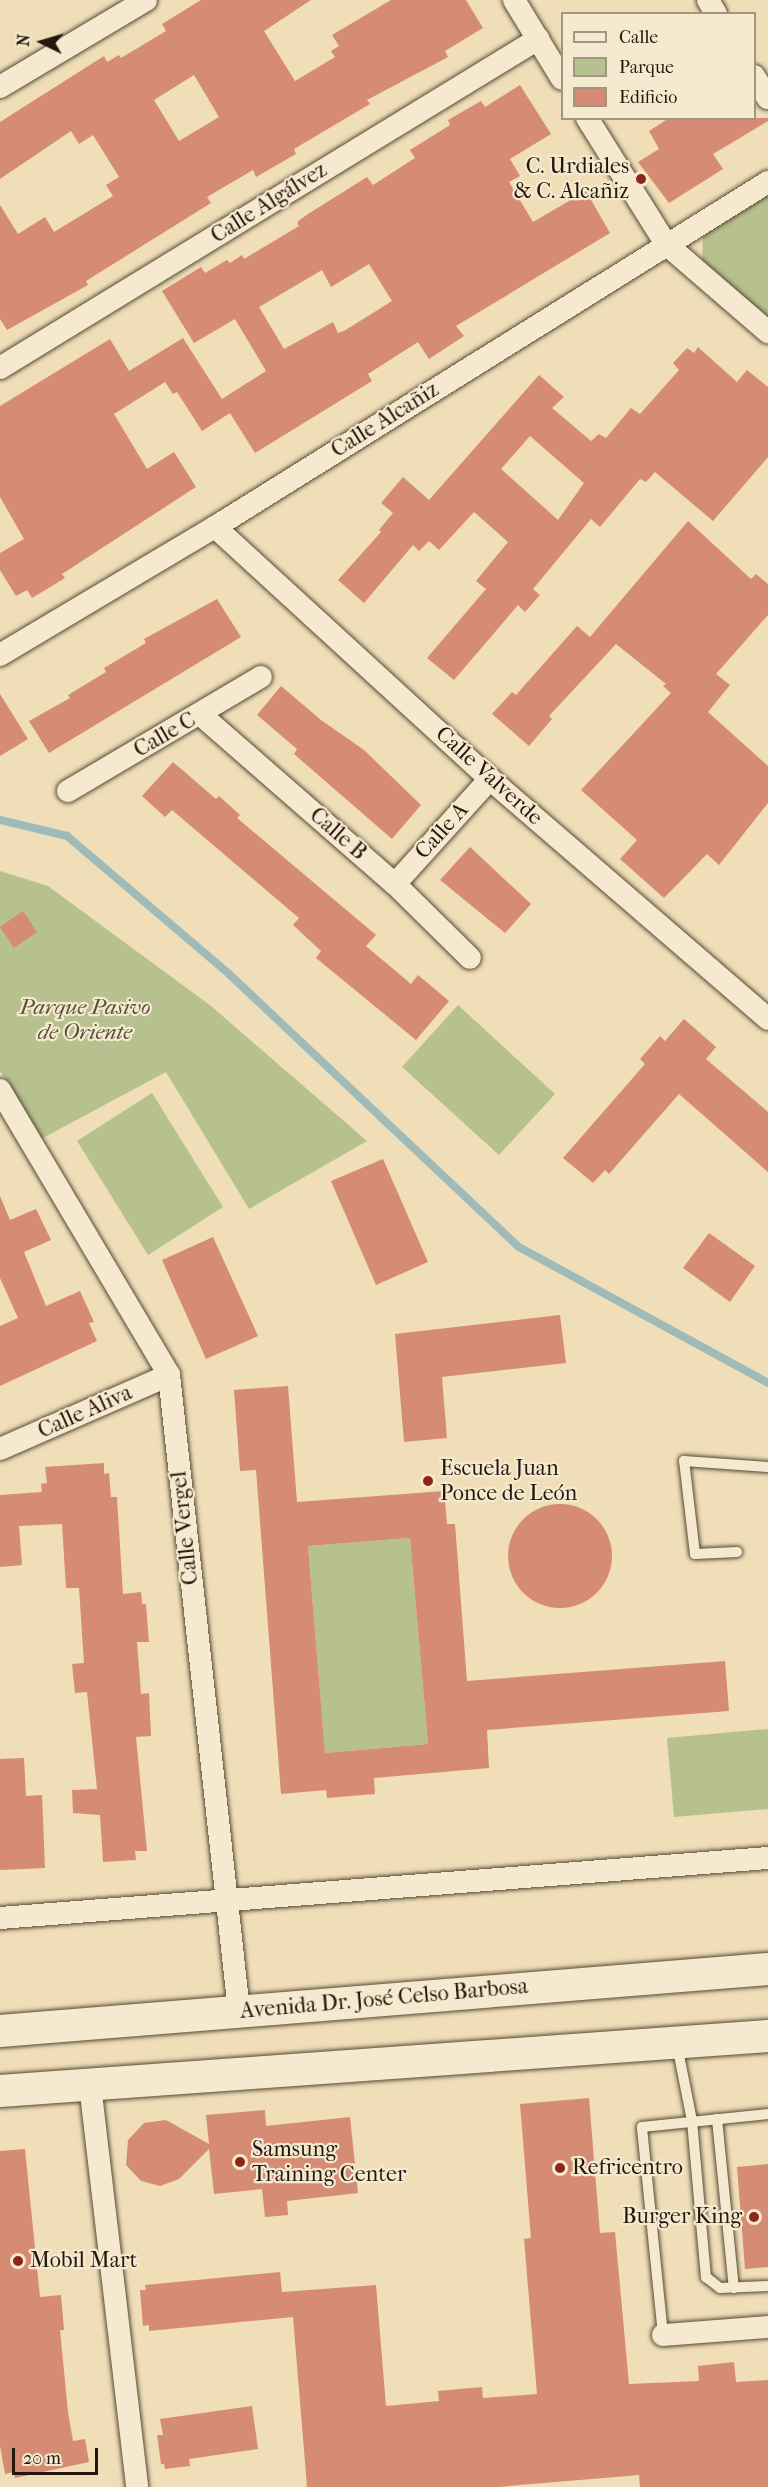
<!DOCTYPE html>
<html>
<head>
<meta charset="utf-8">
<style>
	body { margin:0 }
	#map { position:relative; width:768px; height:2487px; overflow:hidden; background:#efdeb7; font-family:"IM FELL French Canon",serif }
	div>[style] { position:absolute }
	[style*='--x'] { left:calc(var(--x)*1px); top:calc(var(--y)*1px); width:calc(var(--w)*1px); rotate:calc(var(--a)*1deg) }
	.green>* { inset:0; background:#b7c18f }
	.stream>* { height:8px; margin:-4px; padding:0 4px; transform-origin:4px; border-radius:4px; background:#9ebab9 }
	.building>* { inset:0; background:#d68b75 }
	.round { border-radius:50% }
	.roads { filter:drop-shadow(0 0 2px #584937) drop-shadow(0 0 2px #584937) }
	.lane>* { height:10px; margin:-5px; padding:0 5px; transform-origin:5px; border-radius:5px; background:#f5ead0 }
	.street>* { height:22px; margin:-11px; padding:0 11px; transform-origin:11px; border-radius:11px; background:#f5ead0 }
	.secondary>* { height:32px; margin:-16px; padding:0 16px; transform-origin:16px; border-radius:16px; background:#f5ead0 }
	.dots>* { width:16px; height:16px; translate:-50% -50%; box-sizing:border-box; border:3px solid #f5ead0; border-radius:50% }
	span { translate:-50% -50%; white-space:nowrap; text-align:center; line-height:1.15; -webkit-text-stroke:4.5px #f5ead0; paint-order:stroke }
	.poi-label { font-size:22px; color:#25170c }
	.right { translate:-100% -50%; text-align:right }
	.left { translate:0 -50%; text-align:left }
	.street-label { font-size:22px; color:#25170c }
	.park-label { font-size:22px; color:#58523a; font-style:italic }
	.legend { position:absolute; left:561px; top:12px; width:195px; height:108px; box-sizing:border-box; background:#f5ead0; border:2px solid #a29682; margin:0; padding:8px 10px; list-style:none; font-size:18px; color:#25170c }
	.legend li { display:flex; align-items:center; gap:12px; height:30px }
	.legend b { width:30px; border:2px solid #a29682 }
	.north { position:absolute; left:12px; top:12px; width:60px; height:60px; -webkit-text-stroke:4px #f5ead0; paint-order:stroke; rotate:275deg; font-size:16px; font-weight:700; line-height:24px; text-align:center; color:#25170c }
	.north::after { content:''; display:block; margin:auto; width:21px; height:27px; background:#25170c; clip-path:polygon(50% 0,100% 100%,50% 72%,0 100%) }
	.scale { position:absolute; left:12px; top:2448px; width:86px; height:27px; box-sizing:border-box; border:3px solid #25170c; border-top:0; padding-left:8px; font-size:18px; line-height:21px; white-space:nowrap; color:#25170c; -webkit-text-stroke:4px #f5ead0; paint-order:stroke }
</style>
</head>
<body>
<div id="map">
	<div class="green">
		<i style="clip-path:polygon(768px 195px,768px 317px,702px 262px,703px 235px)"></i>
		<i style="clip-path:polygon(0 871px,48px 886px,211px 1006px,367px 1141px,249px 1209px,166px 1072px,41px 1139px,0 1071px)"></i>
		<i style="clip-path:polygon(458px 1005px,555px 1094px,499px 1155px,402px 1067px)"></i>
		<i style="clip-path:polygon(152px 1093px,223px 1207px,148px 1255px,77px 1141px)"></i>
		<i style="clip-path:polygon(410px 1538px,428px 1744px,325px 1753px,308px 1546px)"></i>
		<i style="clip-path:polygon(768px 1729px,768px 1809px,674px 1817px,667px 1738px)"></i>
	</div>
	<div class="stream">
		<i style="--x:0;--y:820;--w:69;--a:13.4"></i>
		<i style="--x:67;--y:836;--w:213;--a:40.4"></i>
		<i style="--x:229;--y:974;--w:398;--a:43.3"></i>
		<i style="--x:519;--y:1247;--w:284;--a:28.6"></i>
	</div>
	<div class="building">
		<i style="clip-path:polygon(evenodd,201px 0,311px 0,264px 31px,295px 81px,335px 57px,331px 51px,339px 46px,332px 35px,391px 0,466px 0,483px 28px,445px 51px,448px 57px,367px 100px,370px 104px,294px 149px,296px 154px,256px 177px,253px 170px,207px 197px,211px 203px,86px 281px,88px 285px,7px 330px,0 319px,0 205px,18px 234px,45px 217px,54px 232px,113px 196px,106px 185px,119px 177px,93px 135px,79px 144px,71px 131px,0 179px,0 122px,104px 56px,107px 62px,119px 55px,121px 58px,166px 31px,162px 24px,201px 0,194px 75px,219px 117px,179px 141px,154px 100px,194px 75px)"></i>
		<i style="clip-path:polygon(evenodd,520px 85px,551px 134px,510px 159px,520px 176px,509px 182px,533px 222px,586px 191px,610px 233px,456px 326px,464px 336px,429px 359px,418px 342px,368px 374px,372px 381px,255px 453px,230px 413px,202px 431px,177px 392px,173px 394px,165px 382px,114px 414px,147px 469px,174px 452px,196px 487px,62px 574px,65px 578px,32px 598px,27px 590px,16px 596px,0 570px,0 553px,24px 539px,0 497px,0 406px,110px 339px,129px 371px,183px 338px,222px 399px,266px 371px,235px 319px,194px 343px,162px 291px,201px 267px,205px 273px,227px 260px,230px 263px,242px 255px,244px 259px,299px 226px,297px 222px,308px 214px,367px 177px,373px 185px,415px 158px,410px 150px,450px 125px,448px 120px,481px 101px,485px 107px,520px 85px,369px 264px,392px 301px,344px 331px,338px 333px,333px 322px,284px 349px,259px 307px,322px 270px,331px 287px,369px 264px)"></i>
		<i style="clip-path:polygon(669px 118px,768px 118px,768px 121px,713px 154px,723px 169px,669px 203px,638px 162px,659px 149px,649px 131px)"></i>
		<i style="clip-path:polygon(evenodd,698px 347px,737px 382px,747px 370px,768px 387px,768px 457px,713px 521px,655px 472px,646px 482px,640px 479px,600px 527px,591px 519px,533px 589px,540px 595px,525px 612px,518px 605px,454px 680px,427px 658px,486px 589px,476px 581px,508px 542px,474px 512px,439px 550px,429px 541px,419px 551px,413px 545px,364px 603px,338px 580px,381px 532px,379px 530px,393px 513px,381px 503px,403px 477px,429px 500px,539px 375px,564px 397px,552px 408px,591px 441px,599px 434px,606px 438px,631px 408px,640px 414px,679px 370px,673px 363px,687px 348px,694px 353px,698px 347px,530px 436px,584px 483px,558px 520px,501px 469px,530px 436px)"></i>
		<i style="clip-path:polygon(688px 521px,751px 579px,756px 574px,768px 584px,768px 615px,716px 674px,730px 685px,708px 712px,768px 766px,768px 803px,719px 865px,707px 854px,664px 898px,620px 859px,637px 840px,581px 790px,671px 693px,663px 686px,666px 684px,616px 644px,549px 716px,552px 719px,529px 746px,492px 714px,512px 692px,516px 695px,577px 626px,590px 637px)"></i>
		<i style="clip-path:polygon(217px 599px,241px 637px,49px 753px,29px 721px,70px 698px,68px 695px,106px 672px,104px 668px,146px 643px,144px 639px)"></i>
		<i style="clip-path:polygon(281px 686px,321px 720px,364px 750px,421px 805px,392px 839px,294px 754px,297px 749px,257px 715px)"></i>
		<i style="clip-path:polygon(0 694px,28px 739px,0 756px)"></i>
		<i style="clip-path:polygon(173px 762px,216px 799px,219px 796px,240px 815px,237px 818px,376px 935px,366px 946px,411px 984px,418px 975px,449px 1001px,416px 1040px,316px 958px,321px 951px,293px 925px,299px 918px,172px 810px,165px 817px,142px 796px)"></i>
		<i style="clip-path:polygon(470px 847px,531px 904px,505px 933px,440px 880px)"></i>
		<i style="clip-path:polygon(23px 911px,37px 932px,14px 948px,0 927px)"></i>
		<i style="clip-path:polygon(684px 1019px,716px 1047px,706px 1059px,768px 1112px,768px 1172px,679px 1094px,609px 1174px,605px 1170px,593px 1183px,563px 1158px,645px 1064px,640px 1059px,660px 1036px,665px 1041px)"></i>
		<i style="clip-path:polygon(383px 1159px,428px 1262px,376px 1285px,331px 1181px)"></i>
		<i style="clip-path:polygon(0 1196px,10px 1220px,36px 1209px,51px 1240px,24px 1252px,46px 1306px,80px 1291px,94px 1322px,89px 1323px,97px 1341px,0 1386px,0 1326px,18px 1318px,0 1278px)"></i>
		<i style="clip-path:polygon(709px 1233px,755px 1266px,730px 1302px,683px 1268px)"></i>
		<i style="clip-path:polygon(213px 1237px,258px 1336px,206px 1359px,162px 1260px)"></i>
		<i style="clip-path:polygon(560px 1315px,566px 1363px,442px 1377px,447px 1438px,404px 1442px,395px 1334px)"></i>
		<i style="clip-path:polygon(evenodd,288px 1386px,297px 1502px,444px 1491px,447px 1524px,455px 1524px,467px 1681px,725px 1661px,729px 1711px,487px 1730px,489px 1768px,374px 1778px,375px 1794px,327px 1798px,326px 1790px,281px 1794px,256px 1470px,240px 1471px,234px 1390px,288px 1386px,410px 1538px,428px 1744px,325px 1753px,308px 1546px,410px 1538px)"></i>
		<i style="clip-path:polygon(104px 1463px,104px 1474px,109px 1473px,111px 1497px,117px 1497px,123px 1594px,141px 1592px,142px 1604px,146px 1604px,149px 1642px,137px 1642px,141px 1694px,149px 1693px,151px 1736px,136px 1737px,147px 1851px,135px 1851px,136px 1860px,103px 1862px,100px 1815px,73px 1813px,72px 1790px,97px 1789px,87px 1692px,75px 1693px,72px 1664px,84px 1663px,79px 1588px,66px 1588px,62px 1524px,19px 1526px,22px 1565px,0 1567px,0 1495px,42px 1492px,41px 1484px,47px 1483px,45px 1467px)"></i>
		<i class="round" style="left:508px;top:1504px;width:104px;height:104px"></i>
		<i style="clip-path:polygon(24px 1758px,26px 1796px,42px 1795px,45px 1868px,0 1870px,0 1759px)"></i>
		<i style="clip-path:polygon(589px 2098px,600px 2233px,615px 2232px,629px 2384px,699px 2381px,698px 2366px,734px 2362px,736px 2382px,768px 2380px,768px 2487px,640px 2487px,639px 2475px,497px 2487px,307px 2487px,293px 2317px,149px 2331px,149px 2325px,143px 2326px,140px 2290px,146px 2290px,145px 2285px,280px 2272px,282px 2292px,376px 2285px,386px 2406px,439px 2401px,438px 2391px,482px 2387px,483px 2398px,537px 2394px,524px 2239px,531px 2238px,520px 2104px)"></i>
		<i style="clip-path:polygon(265px 2110px,266px 2126px,350px 2117px,358px 2193px,287px 2201px,288px 2215px,265px 2217px,262px 2189px,214px 2194px,209px 2149px,179px 2179px,160px 2186px,141px 2181px,126px 2165px,128px 2140px,144px 2123px,166px 2120px,209px 2144px,206px 2115px)"></i>
		<i style="clip-path:polygon(25px 2149px,40px 2297px,61px 2295px,64px 2330px,60px 2330px,68px 2412px,73px 2441px,85px 2439px,89px 2462px,15px 2478px,14px 2472px,5px 2474px,0 2446px,0 2151px)"></i>
		<i style="clip-path:polygon(768px 2164px,768px 2267px,745px 2269px,737px 2167px)"></i>
		<i style="clip-path:polygon(252px 2406px,258px 2449px,189px 2459px,190px 2466px,165px 2469px,164px 2464px,161px 2464px,157px 2435px,163px 2435px,160px 2419px)"></i>
	</div>
	<div class="roads">
		<div class="lane">
			<i style="--x:737;--y:1552;--w:42;--a:177.3"></i>
			<i style="--x:695;--y:1554;--w:94;--a:-96.7"></i>
			<i style="--x:684;--y:1461;--w:84;--a:4.1"></i>
			<i style="--x:677;--y:2045;--w:77;--a:78.8"></i>
			<i style="--x:692;--y:2121;--w:157;--a:84.9"></i>
			<i style="--x:706;--y:2277;--w:18;--a:38"></i>
			<i style="--x:720;--y:2288;--w:48;--a:-2.4"></i>
			<i style="--x:717;--y:2119;--w:170;--a:84.3"></i>
			<i style="--x:663;--y:2335;--w:209;--a:-95.8"></i>
			<i style="--x:642;--y:2127;--w:127;--a:-5.9"></i>
		</div>
		<div class="street">
			<i style="--x:514;--y:0;--w:92;--a:58.7"></i>
			<i style="--x:708;--y:0;--w:16;--a:60"></i>
			<i style="--x:754;--y:76;--w:26;--a:58"></i>
			<i style="--x:0;--y:87;--w:170;--a:-30.8"></i>
			<i style="--x:587;--y:118;--w:149;--a:57.9"></i>
			<i style="--x:666;--y:244;--w:135;--a:40.8"></i>
			<i style="--x:0;--y:368;--w:631;--a:-31.45"></i>
			<i style="--x:215;--y:527;--w:373;--a:42.5"></i>
			<i style="--x:490;--y:779;--w:367;--a:40.8"></i>
			<i style="--x:0;--y:655;--w:250;--a:-30.8"></i>
			<i style="--x:215;--y:527;--w:652;--a:-31.96"></i>
			<i style="--x:201;--y:715;--w:257;--a:41.1"></i>
			<i style="--x:395;--y:884;--w:105;--a:44.6"></i>
			<i style="--x:68;--y:791;--w:224;--a:-30.6"></i>
			<i style="--x:395;--y:884;--w:142;--a:-47.9"></i>
			<i style="--x:0;--y:1090;--w:331;--a:59.3"></i>
			<i style="--x:169;--y:1375;--w:640;--a:83.72"></i>
			<i style="--x:0;--y:1449;--w:184;--a:-23.6"></i>
			<i style="--x:0;--y:1918;--w:770;--a:-4.47"></i>
			<i style="--x:90;--y:2085;--w:405;--a:83.3"></i>
			<i style="--x:663;--y:2335;--w:105;--a:-4.4"></i>
		</div>
		<div class="secondary">
			<i style="--x:0;--y:2031;--w:770;--a:-4.62"></i>
			<i style="--x:0;--y:2091;--w:770;--a:-4.1"></i>
		</div>
	</div>
	<div class="dots">
		<i style="left:641px;top:179px;background:#8f2418"></i>
		<i style="left:428px;top:1481px;background:#8f2418"></i>
		<i style="left:240px;top:2162px;background:#8f2418"></i>
		<i style="left:560px;top:2168px;background:#8f2418"></i>
		<i style="left:754px;top:2217px;background:#8f2418"></i>
		<i style="left:18px;top:2261px;background:#8f2418"></i>
	</div>
	<div class="poi-label">
		<span class="right" style="left:629px;top:179px">C. Urdiales<br>&amp; C. Alcañiz</span>
		<span class="left" style="left:440px;top:1481px">Escuela Juan<br>Ponce de León</span>
		<span class="left" style="left:252px;top:2162px">Samsung<br>Training Center</span>
		<span class="left" style="left:572px;top:2168px">Refricentro</span>
		<span class="right" style="left:742px;top:2217px">Burger King</span>
		<span class="left" style="left:30px;top:2261px">Mobil Mart</span>
	</div>
	<div class="street-label">
		<span style="left:269px;top:203px;rotate:-32deg">Calle Algálvez</span>
		<span style="left:385px;top:420px;rotate:-32deg">Calle Alcañiz</span>
		<span style="left:165px;top:735px;rotate:-30deg">Calle C</span>
		<span style="left:489px;top:776px;rotate:42deg">Calle Valverde</span>
		<span style="left:442px;top:831px;rotate:-48deg">Calle A</span>
		<span style="left:338px;top:834px;rotate:41deg">Calle B</span>
		<span style="left:85px;top:1412px;rotate:-24deg">Calle Aliva</span>
		<span style="left:185px;top:1528px;rotate:-96deg">Calle Vergel</span>
		<span style="left:384px;top:1999px;rotate:-5deg">Avenida Dr. José Celso Barbosa</span>
	</div>
	<div class="park-label">
		<span style="left:85px;top:1020px">Parque Pasivo<br>de Oriente</span>
	</div>
	<ul class="legend">
	<li><b style="height:8px;background:#f5ead0"></b>Calle</li>
	<li><b style="height:16px;background:#b7c18f"></b>Parque</li>
	<li><b style="height:16px;background:#d68b75"></b>Edificio</li>
	</ul>
	<div class="north">N</div>
	<div class="scale">20 m</div>
</div>
</body>
</html>
